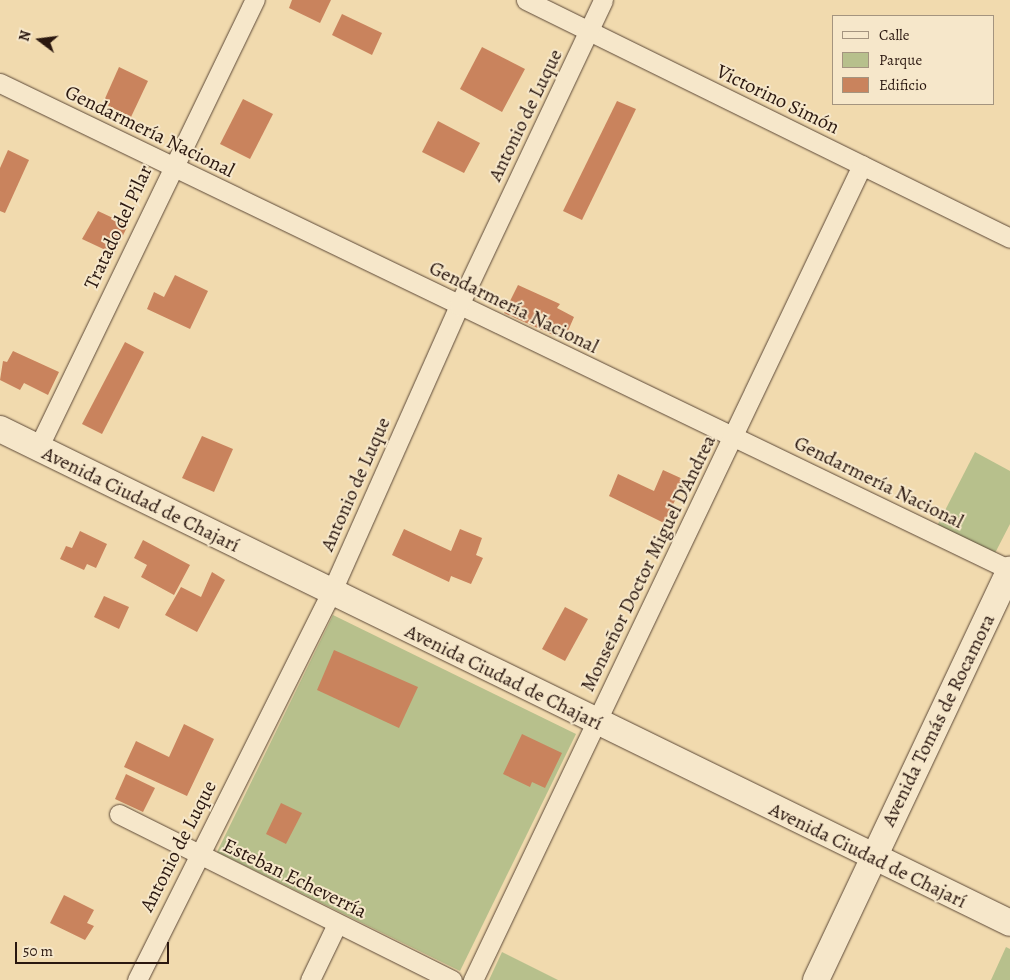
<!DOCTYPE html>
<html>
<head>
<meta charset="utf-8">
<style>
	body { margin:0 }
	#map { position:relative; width:1010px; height:980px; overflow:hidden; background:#f1daae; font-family:Alegreya,serif }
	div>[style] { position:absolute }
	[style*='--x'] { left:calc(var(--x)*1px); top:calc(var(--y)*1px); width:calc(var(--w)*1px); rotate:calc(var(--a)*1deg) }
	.green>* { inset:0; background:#b7c08c }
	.building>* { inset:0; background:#c9835d }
	.roads { filter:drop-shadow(0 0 1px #5c4837) drop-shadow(0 0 1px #5c4837) }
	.street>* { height:19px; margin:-9.5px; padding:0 9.5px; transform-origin:9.5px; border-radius:9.5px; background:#f6e7ca }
	.secondary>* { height:26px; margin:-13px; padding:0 13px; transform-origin:13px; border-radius:13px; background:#f6e7ca }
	span { translate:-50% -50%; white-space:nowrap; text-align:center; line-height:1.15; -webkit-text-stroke:4px #f6e7ca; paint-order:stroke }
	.street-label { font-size:20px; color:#2a170f }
	.legend { position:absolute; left:832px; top:15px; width:162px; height:90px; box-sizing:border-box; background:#f6e7ca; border:1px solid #a4947f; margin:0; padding:6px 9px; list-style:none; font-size:15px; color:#2a170f }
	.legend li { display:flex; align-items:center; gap:10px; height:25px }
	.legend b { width:25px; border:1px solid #a4947f }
	.north { position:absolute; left:15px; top:15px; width:50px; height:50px; -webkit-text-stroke:4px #f6e7ca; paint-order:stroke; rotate:285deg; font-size:14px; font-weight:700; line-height:20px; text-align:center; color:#2a170f }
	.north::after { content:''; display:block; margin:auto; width:18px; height:22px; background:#2a170f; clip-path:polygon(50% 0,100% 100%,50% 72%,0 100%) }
	.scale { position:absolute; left:15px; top:942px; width:154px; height:22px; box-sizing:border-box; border:2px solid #2a170f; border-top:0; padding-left:6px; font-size:15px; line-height:18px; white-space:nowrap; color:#2a170f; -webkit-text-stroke:4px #f6e7ca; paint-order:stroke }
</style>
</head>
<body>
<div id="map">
	<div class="green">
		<i style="clip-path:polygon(975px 452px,1010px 471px,1010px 524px,993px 557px,936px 528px)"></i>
		<i style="clip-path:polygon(333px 615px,576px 734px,460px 971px,217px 852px)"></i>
		<i style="clip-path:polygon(1006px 947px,1010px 949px,1010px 980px,991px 980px)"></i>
		<i style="clip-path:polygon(502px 952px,558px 980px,489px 980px)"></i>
	</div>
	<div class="building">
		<i style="clip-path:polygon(292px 0,331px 0,320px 23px,289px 8px)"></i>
		<i style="clip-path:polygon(342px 14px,382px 33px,372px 55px,332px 35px)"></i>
		<i style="clip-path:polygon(482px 47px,525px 69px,502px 112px,460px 89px)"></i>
		<i style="clip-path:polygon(119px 67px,148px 81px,131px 117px,103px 103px)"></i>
		<i style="clip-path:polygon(243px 99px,273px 114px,250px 159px,220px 144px)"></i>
		<i style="clip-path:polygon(617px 101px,636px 109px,582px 220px,563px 211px)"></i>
		<i style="clip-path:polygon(438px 121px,480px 143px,464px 173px,422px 152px)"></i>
		<i style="clip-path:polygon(8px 150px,29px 160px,5px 213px,0 211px,0 168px)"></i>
		<i style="clip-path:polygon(98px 211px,128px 225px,114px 254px,82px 239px)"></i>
		<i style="clip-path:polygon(175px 275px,208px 291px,190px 329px,147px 309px,154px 292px,164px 297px)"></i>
		<i style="clip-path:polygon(518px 285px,560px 304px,557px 308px,574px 317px,564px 340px,504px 313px)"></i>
		<i style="clip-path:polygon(125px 342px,144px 352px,102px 434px,82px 424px)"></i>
		<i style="clip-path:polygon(13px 351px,59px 372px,48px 395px,24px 383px,20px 390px,0 380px,3px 361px,7px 362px)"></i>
		<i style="clip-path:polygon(202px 436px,233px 449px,214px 492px,182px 478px)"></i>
		<i style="clip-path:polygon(663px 470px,685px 480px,664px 523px,609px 496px,618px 474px,654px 491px)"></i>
		<i style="clip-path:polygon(404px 529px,451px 551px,460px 529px,482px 538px,476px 555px,483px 558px,471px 584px,451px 576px,449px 582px,392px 555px)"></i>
		<i style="clip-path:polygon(80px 531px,107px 544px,96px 568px,87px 564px,84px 570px,60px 559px,66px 546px,72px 548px)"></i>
		<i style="clip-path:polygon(143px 540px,190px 565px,174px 595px,141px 577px,147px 565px,134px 558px)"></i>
		<i style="clip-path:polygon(212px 572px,225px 580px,197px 632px,165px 615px,181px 587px,201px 597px)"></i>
		<i style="clip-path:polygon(104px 596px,129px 607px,119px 629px,94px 617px)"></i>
		<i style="clip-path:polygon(565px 607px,588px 619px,565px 661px,542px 649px)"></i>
		<i style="clip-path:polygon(334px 650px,418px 687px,399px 728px,317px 690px)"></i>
		<i style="clip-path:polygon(184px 724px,214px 739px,187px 796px,124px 767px,136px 741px,169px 757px)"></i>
		<i style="clip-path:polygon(522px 734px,562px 753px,545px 788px,532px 782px,530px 787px,503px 774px)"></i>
		<i style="clip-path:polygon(126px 774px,155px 788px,143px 812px,115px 799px)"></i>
		<i style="clip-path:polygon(281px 803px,302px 813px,286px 844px,266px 834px)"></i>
		<i style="clip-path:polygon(64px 895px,94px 910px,87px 923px,94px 926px,85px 940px,50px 923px)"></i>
	</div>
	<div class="roads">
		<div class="street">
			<i style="--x:526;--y:0;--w:539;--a:26.18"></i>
			<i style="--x:0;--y:83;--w:1121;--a:25.74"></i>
			<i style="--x:38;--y:448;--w:498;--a:-64.2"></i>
			<i style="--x:119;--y:814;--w:372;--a:26.5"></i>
			<i style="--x:137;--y:980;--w:433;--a:-63.4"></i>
			<i style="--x:331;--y:593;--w:315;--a:-66"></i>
			<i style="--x:459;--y:305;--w:337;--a:-64.7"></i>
			<i style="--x:310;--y:980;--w:62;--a:-64.3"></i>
			<i style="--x:473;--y:980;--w:903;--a:-64.48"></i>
		</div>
		<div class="secondary">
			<i style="--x:0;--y:429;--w:1124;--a:26.06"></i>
			<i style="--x:816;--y:980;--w:454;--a:-64.7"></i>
		</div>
	</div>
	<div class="street-label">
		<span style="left:778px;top:99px;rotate:26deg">Victorino Simón</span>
		<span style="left:525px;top:115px;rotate:-64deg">Antonio de Luque</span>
		<span style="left:150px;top:131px;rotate:26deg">Gendarmería Nacional</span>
		<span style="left:118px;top:227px;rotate:-65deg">Tratado del Pilar</span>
		<span style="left:514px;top:307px;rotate:26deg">Gendarmería Nacional</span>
		<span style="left:879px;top:482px;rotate:26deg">Gendarmería Nacional</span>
		<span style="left:355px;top:484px;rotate:-66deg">Antonio de Luque</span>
		<span style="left:141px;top:499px;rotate:26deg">Avenida Ciudad de Chajarí</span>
		<span style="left:648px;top:563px;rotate:-64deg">Monseñor Doctor Miguel D'Andrea</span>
		<span style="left:504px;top:677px;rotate:26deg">Avenida Ciudad de Chajarí</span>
		<span style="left:938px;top:720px;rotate:-64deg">Avenida Tomás de Rocamora</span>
		<span style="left:178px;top:846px;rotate:-63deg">Antonio de Luque</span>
		<span style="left:868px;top:855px;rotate:26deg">Avenida Ciudad de Chajarí</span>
		<span style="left:295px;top:878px;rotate:26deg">Esteban Echeverría</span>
	</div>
	<ul class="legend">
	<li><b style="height:6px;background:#f6e7ca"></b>Calle</li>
	<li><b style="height:14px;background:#b7c08c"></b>Parque</li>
	<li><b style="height:14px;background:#c9835d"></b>Edificio</li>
	</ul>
	<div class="north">N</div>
	<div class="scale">50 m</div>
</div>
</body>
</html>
